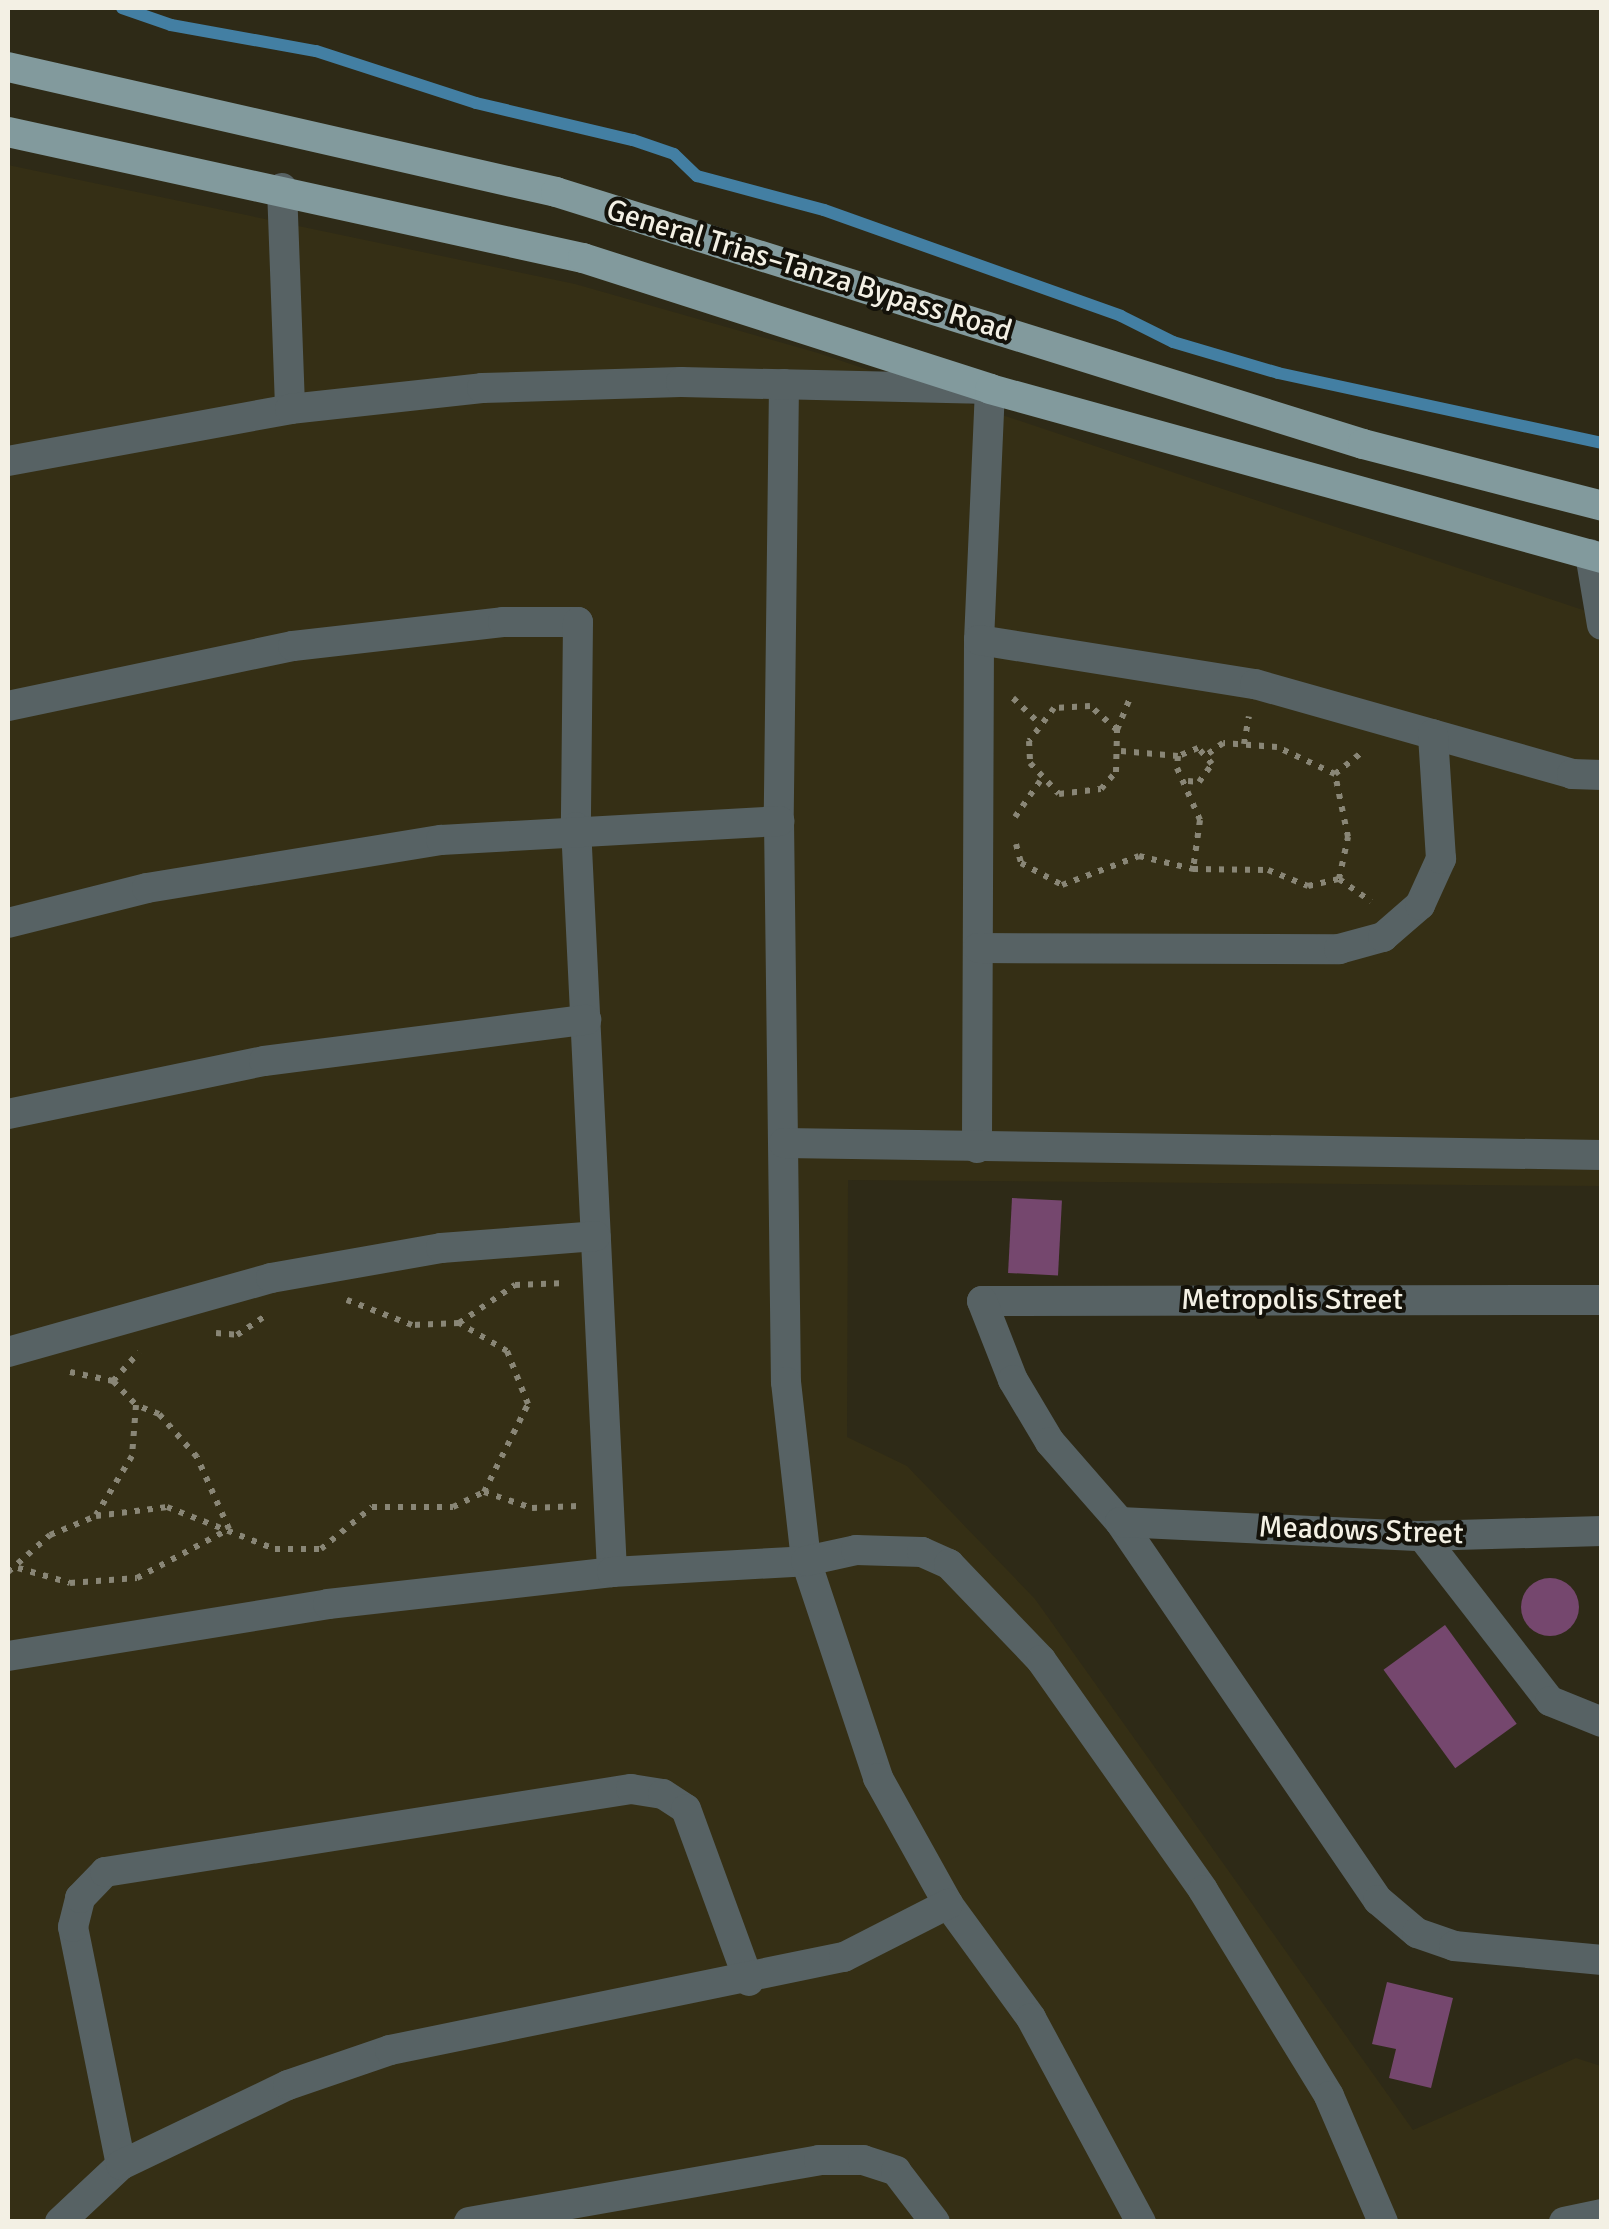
<!DOCTYPE html>
<html>
<head>
<meta charset="utf-8">
<style>
	body { margin:0 }
	#map { position:relative; width:1609px; height:2229px; overflow:hidden; background:#2e2a17; font-family:Signika,sans-serif }
	div>[style] { position:absolute }
	[style*='--x'] { left:calc(var(--x)*1px); top:calc(var(--y)*1px); width:calc(var(--w)*1px); rotate:calc(var(--a)*1deg) }
	.built>* { inset:0; background:#352f15 }
	.stream>* { height:12px; margin:-6px; padding:0 6px; transform-origin:6px; border-radius:6px; background:#437fa3 }
	.building>* { inset:0; background:#75476e; transform-origin:0 0 }
	.round { border-radius:50% }
	.path>* { height:6px; margin-top:-3px; transform-origin:0; background:repeating-linear-gradient(90deg,#898676 0 5px,transparent 0 13px) }
	.minor>* { height:30px; margin:-15px; padding:0 15px; transform-origin:15px; border-radius:15px; background:#576264 }
	.major>* { height:30px; margin:-15px; padding:0 15px; transform-origin:15px; border-radius:15px; background:#829a9d }
	span { translate:-50% -50%; white-space:nowrap; text-align:center; line-height:1.15; -webkit-text-stroke:8px #14120a; paint-order:stroke }
	.street-label { font-size:30px; color:#f3f0e4 }
	.frame { position:absolute; inset:0; border:10px solid #f3f0e4; pointer-events:none }
</style>
</head>
<body>
<div id="map">
	<div class="built">
		<i style="clip-path:polygon(8px 165px,575px 284px,818px 353px,1601px 616px,1601px 1186px,848px 1180px,847px 1437px,907px 1466px,1035px 1599px,1413px 2130px,1576px 2058px,1601px 2066px,1601px 2221px,8px 2222px)"></i>
	</div>
	<div class="stream">
		<i style="--x:122;--y:8;--w:52;--a:19.1"></i>
		<i style="--x:171;--y:25;--w:147;--a:10.2"></i>
		<i style="--x:316;--y:51;--w:168;--a:18"></i>
		<i style="--x:476;--y:103;--w:161;--a:13.3"></i>
		<i style="--x:633;--y:140;--w:43;--a:18.9"></i>
		<i style="--x:674;--y:154;--w:32;--a:44"></i>
		<i style="--x:697;--y:176;--w:131;--a:15"></i>
		<i style="--x:824;--y:210;--w:315;--a:19.6"></i>
		<i style="--x:1121;--y:316;--w:58;--a:26.6"></i>
		<i style="--x:1173;--y:342;--w:109;--a:16.4"></i>
		<i style="--x:1278;--y:373;--w:331;--a:12.2"></i>
	</div>
	<div class="building">
		<i style="left:1012px;top:1198px;width:50px;height:75px;rotate:3deg"></i>
		<i class="round" style="left:1521px;top:1578px;width:58px;height:58px"></i>
		<i style="left:1445px;top:1625px;width:122px;height:76px;rotate:54deg"></i>
		<i style="clip-path:polygon(1387px 1982px,1453px 1998px,1431px 2088px,1389px 2078px,1396px 2049px,1372px 2044px)"></i>
	</div>
	<div class="path">
		<i style="--x:1013;--y:698;--w:35;--a:44"></i>
		<i style="--x:1117;--y:730;--w:36;--a:-138"></i>
		<i style="--x:1090;--y:706;--w:36;--a:177"></i>
		<i style="--x:1054;--y:708;--w:41;--a:127.1"></i>
		<i style="--x:1029;--y:741;--w:22;--a:87"></i>
		<i style="--x:1030;--y:763;--w:42;--a:46.9"></i>
		<i style="--x:1059;--y:794;--w:42;--a:-6.8"></i>
		<i style="--x:1101;--y:789;--w:23;--a:-49"></i>
		<i style="--x:1116;--y:772;--w:42;--a:-88.6"></i>
		<i style="--x:1117;--y:730;--w:32;--a:-68"></i>
		<i style="--x:1244;--y:744;--w:28;--a:-80"></i>
		<i style="--x:1121;--y:751;--w:57;--a:5"></i>
		<i style="--x:1335;--y:774;--w:38;--a:-39"></i>
		<i style="--x:1188;--y:781;--w:11;--a:5"></i>
		<i style="--x:1199;--y:782;--w:22;--a:-54"></i>
		<i style="--x:1212;--y:764;--w:21;--a:-131"></i>
		<i style="--x:1198;--y:748;--w:22;--a:158"></i>
		<i style="--x:1178;--y:756;--w:12;--a:95"></i>
		<i style="--x:1177;--y:768;--w:57;--a:66.1"></i>
		<i style="--x:1200;--y:820;--w:49;--a:98.1"></i>
		<i style="--x:1193;--y:869;--w:75;--a:0.8"></i>
		<i style="--x:1268;--y:870;--w:43;--a:21.8"></i>
		<i style="--x:1308;--y:886;--w:32;--a:-13"></i>
		<i style="--x:1339;--y:879;--w:43;--a:-77.9"></i>
		<i style="--x:1348;--y:837;--w:64;--a:-101.7"></i>
		<i style="--x:1335;--y:774;--w:64;--a:-155"></i>
		<i style="--x:1277;--y:747;--w:54;--a:-175.8"></i>
		<i style="--x:1223;--y:743;--w:19;--a:144"></i>
		<i style="--x:1015;--y:817;--w:44;--a:-55.2"></i>
		<i style="--x:1016;--y:844;--w:20;--a:75"></i>
		<i style="--x:1021;--y:863;--w:47;--a:28.2"></i>
		<i style="--x:1062;--y:885;--w:82;--a:-20.6"></i>
		<i style="--x:1139;--y:856;--w:56;--a:13.5"></i>
		<i style="--x:1339;--y:879;--w:39;--a:35"></i>
		<i style="--x:459;--y:1323;--w:68;--a:-34.2"></i>
		<i style="--x:515;--y:1285;--w:51;--a:-2.2"></i>
		<i style="--x:216;--y:1333;--w:21;--a:5"></i>
		<i style="--x:237;--y:1335;--w:36;--a:-34"></i>
		<i style="--x:70;--y:1372;--w:44;--a:11.8"></i>
		<i style="--x:113;--y:1381;--w:33;--a:46"></i>
		<i style="--x:136;--y:1405;--w:51;--a:94.5"></i>
		<i style="--x:132;--y:1456;--w:69;--a:121.4"></i>
		<i style="--x:113;--y:1381;--w:39;--a:-48"></i>
		<i style="--x:484;--y:1492;--w:51;--a:18.4"></i>
		<i style="--x:532;--y:1508;--w:46;--a:-2.5"></i>
		<i style="--x:18;--y:1568;--w:54;--a:16.1"></i>
		<i style="--x:70;--y:1583;--w:67;--a:-4.3"></i>
		<i style="--x:137;--y:1578;--w:104;--a:-28"></i>
		<i style="--x:229;--y:1529;--w:79;--a:-114"></i>
		<i style="--x:197;--y:1457;--w:57;--a:-131.5"></i>
		<i style="--x:159;--y:1414;--w:25;--a:-159"></i>
		<i style="--x:8;--y:1572;--w:56;--a:-41.4"></i>
		<i style="--x:50;--y:1535;--w:50;--a:-22.4"></i>
		<i style="--x:96;--y:1516;--w:72;--a:-7.2"></i>
		<i style="--x:167;--y:1507;--w:116;--a:21.3"></i>
		<i style="--x:275;--y:1549;--w:46;--a:0"></i>
		<i style="--x:321;--y:1549;--w:66;--a:-39.5"></i>
		<i style="--x:372;--y:1507;--w:81;--a:0"></i>
		<i style="--x:453;--y:1507;--w:34;--a:-26"></i>
		<i style="--x:484;--y:1492;--w:98;--a:-63.4"></i>
		<i style="--x:528;--y:1404;--w:57;--a:-111.6"></i>
		<i style="--x:507;--y:1351;--w:56;--a:-149.7"></i>
		<i style="--x:459;--y:1323;--w:47;--a:177.6"></i>
		<i style="--x:412;--y:1325;--w:70;--a:-159"></i>
	</div>
	<div class="minor">
		<i style="--x:282;--y:188;--w:221;--a:87.9"></i>
		<i style="--x:784;--y:384;--w:437;--a:90.7"></i>
		<i style="--x:779;--y:821;--w:561;--a:89.29"></i>
		<i style="--x:786;--y:1382;--w:180;--a:83.6"></i>
		<i style="--x:806;--y:1561;--w:229;--a:71.6"></i>
		<i style="--x:878;--y:1778;--w:144;--a:60.9"></i>
		<i style="--x:948;--y:1904;--w:141;--a:53.9"></i>
		<i style="--x:1031;--y:2018;--w:232;--a:61.7"></i>
		<i style="--x:8;--y:461;--w:287;--a:-10.4"></i>
		<i style="--x:290;--y:409;--w:193;--a:-6.2"></i>
		<i style="--x:482;--y:388;--w:199;--a:-1.7"></i>
		<i style="--x:681;--y:382;--w:309;--a:1.3"></i>
		<i style="--x:990;--y:389;--w:251;--a:92.5"></i>
		<i style="--x:979;--y:640;--w:508;--a:90.23"></i>
		<i style="--x:1590;--y:554;--w:72;--a:80.4"></i>
		<i style="--x:979;--y:640;--w:279;--a:9.1"></i>
		<i style="--x:1255;--y:684;--w:330;--a:15.8"></i>
		<i style="--x:1572;--y:774;--w:30;--a:2"></i>
		<i style="--x:8;--y:706;--w:291;--a:-11.9"></i>
		<i style="--x:293;--y:646;--w:211;--a:-6.5"></i>
		<i style="--x:503;--y:622;--w:75;--a:0"></i>
		<i style="--x:578;--y:622;--w:205;--a:90.6"></i>
		<i style="--x:576;--y:827;--w:746;--a:87.23"></i>
		<i style="--x:8;--y:923;--w:143;--a:-14.1"></i>
		<i style="--x:147;--y:888;--w:298;--a:-9.3"></i>
		<i style="--x:441;--y:840;--w:339;--a:-3.2"></i>
		<i style="--x:978;--y:948;--w:361;--a:0.2"></i>
		<i style="--x:1339;--y:949;--w:46;--a:-15.3"></i>
		<i style="--x:1383;--y:937;--w:49;--a:-40.9"></i>
		<i style="--x:1420;--y:905;--w:51;--a:-65.5"></i>
		<i style="--x:1441;--y:859;--w:125;--a:-93.7"></i>
		<i style="--x:8;--y:1114;--w:261;--a:-11.7"></i>
		<i style="--x:264;--y:1061;--w:325;--a:-7.3"></i>
		<i style="--x:784;--y:1143;--w:818;--a:0.84"></i>
		<i style="--x:1602;--y:1300;--w:620;--a:179.91"></i>
		<i style="--x:982;--y:1301;--w:85;--a:68.6"></i>
		<i style="--x:1013;--y:1380;--w:72;--a:59.2"></i>
		<i style="--x:1050;--y:1442;--w:106;--a:48.8"></i>
		<i style="--x:1120;--y:1522;--w:458;--a:55.7"></i>
		<i style="--x:1378;--y:1900;--w:51;--a:40.2"></i>
		<i style="--x:1417;--y:1933;--w:39;--a:19"></i>
		<i style="--x:1454;--y:1946;--w:149;--a:5.4"></i>
		<i style="--x:8;--y:1352;--w:273;--a:-15.7"></i>
		<i style="--x:271;--y:1278;--w:173;--a:-10"></i>
		<i style="--x:441;--y:1248;--w:155;--a:-4.4"></i>
		<i style="--x:1120;--y:1522;--w:302;--a:2.7"></i>
		<i style="--x:1422;--y:1536;--w:180;--a:-1.6"></i>
		<i style="--x:1422;--y:1536;--w:209;--a:52.2"></i>
		<i style="--x:1550;--y:1701;--w:56;--a:22"></i>
		<i style="--x:8;--y:1656;--w:324;--a:-9.2"></i>
		<i style="--x:328;--y:1604;--w:286;--a:-6.4"></i>
		<i style="--x:612;--y:1572;--w:194;--a:-3.2"></i>
		<i style="--x:806;--y:1561;--w:51;--a:-12.4"></i>
		<i style="--x:856;--y:1550;--w:66;--a:1.7"></i>
		<i style="--x:922;--y:1552;--w:30;--a:24"></i>
		<i style="--x:949;--y:1564;--w:133;--a:46.2"></i>
		<i style="--x:1041;--y:1660;--w:281;--a:54.8"></i>
		<i style="--x:1203;--y:1890;--w:241;--a:58.5"></i>
		<i style="--x:1329;--y:2096;--w:137;--a:66.8"></i>
		<i style="--x:121;--y:2165;--w:243;--a:-101.4"></i>
		<i style="--x:73;--y:1927;--w:30;--a:-76"></i>
		<i style="--x:80;--y:1898;--w:36;--a:-46"></i>
		<i style="--x:105;--y:1872;--w:533;--a:-8.97"></i>
		<i style="--x:631;--y:1789;--w:32;--a:9"></i>
		<i style="--x:663;--y:1794;--w:27;--a:33"></i>
		<i style="--x:686;--y:1809;--w:183;--a:69.9"></i>
		<i style="--x:60;--y:2222;--w:83;--a:-43.1"></i>
		<i style="--x:121;--y:2165;--w:185;--a:-25.6"></i>
		<i style="--x:288;--y:2085;--w:108;--a:-18.9"></i>
		<i style="--x:390;--y:2050;--w:463;--a:-11.6"></i>
		<i style="--x:844;--y:1957;--w:117;--a:-27"></i>
		<i style="--x:469;--y:2222;--w:355;--a:-10"></i>
		<i style="--x:819;--y:2160;--w:44;--a:0"></i>
		<i style="--x:863;--y:2160;--w:35;--a:18"></i>
		<i style="--x:896;--y:2171;--w:64;--a:52.6"></i>
		<i style="--x:1564;--y:2222;--w:39;--a:-12"></i>
	</div>
	<div class="major">
		<i style="--x:8;--y:67;--w:562;--a:12.85"></i>
		<i style="--x:556;--y:192;--w:845;--a:17.34"></i>
		<i style="--x:1363;--y:444;--w:247;--a:14.5"></i>
		<i style="--x:8;--y:132;--w:589;--a:12.36"></i>
		<i style="--x:583;--y:258;--w:428;--a:17.8"></i>
		<i style="--x:990;--y:389;--w:635;--a:15.44"></i>
	</div>
	<div class="street-label">
		<span style="left:809px;top:271px;rotate:17deg">General Trias–Tanza Bypass Road</span>
		<span style="left:1292px;top:1300px">Metropolis Street</span>
		<span style="left:1361px;top:1531px;rotate:2deg">Meadows Street</span>
	</div>
	<div class="frame"></div>
</div>
</body>
</html>
